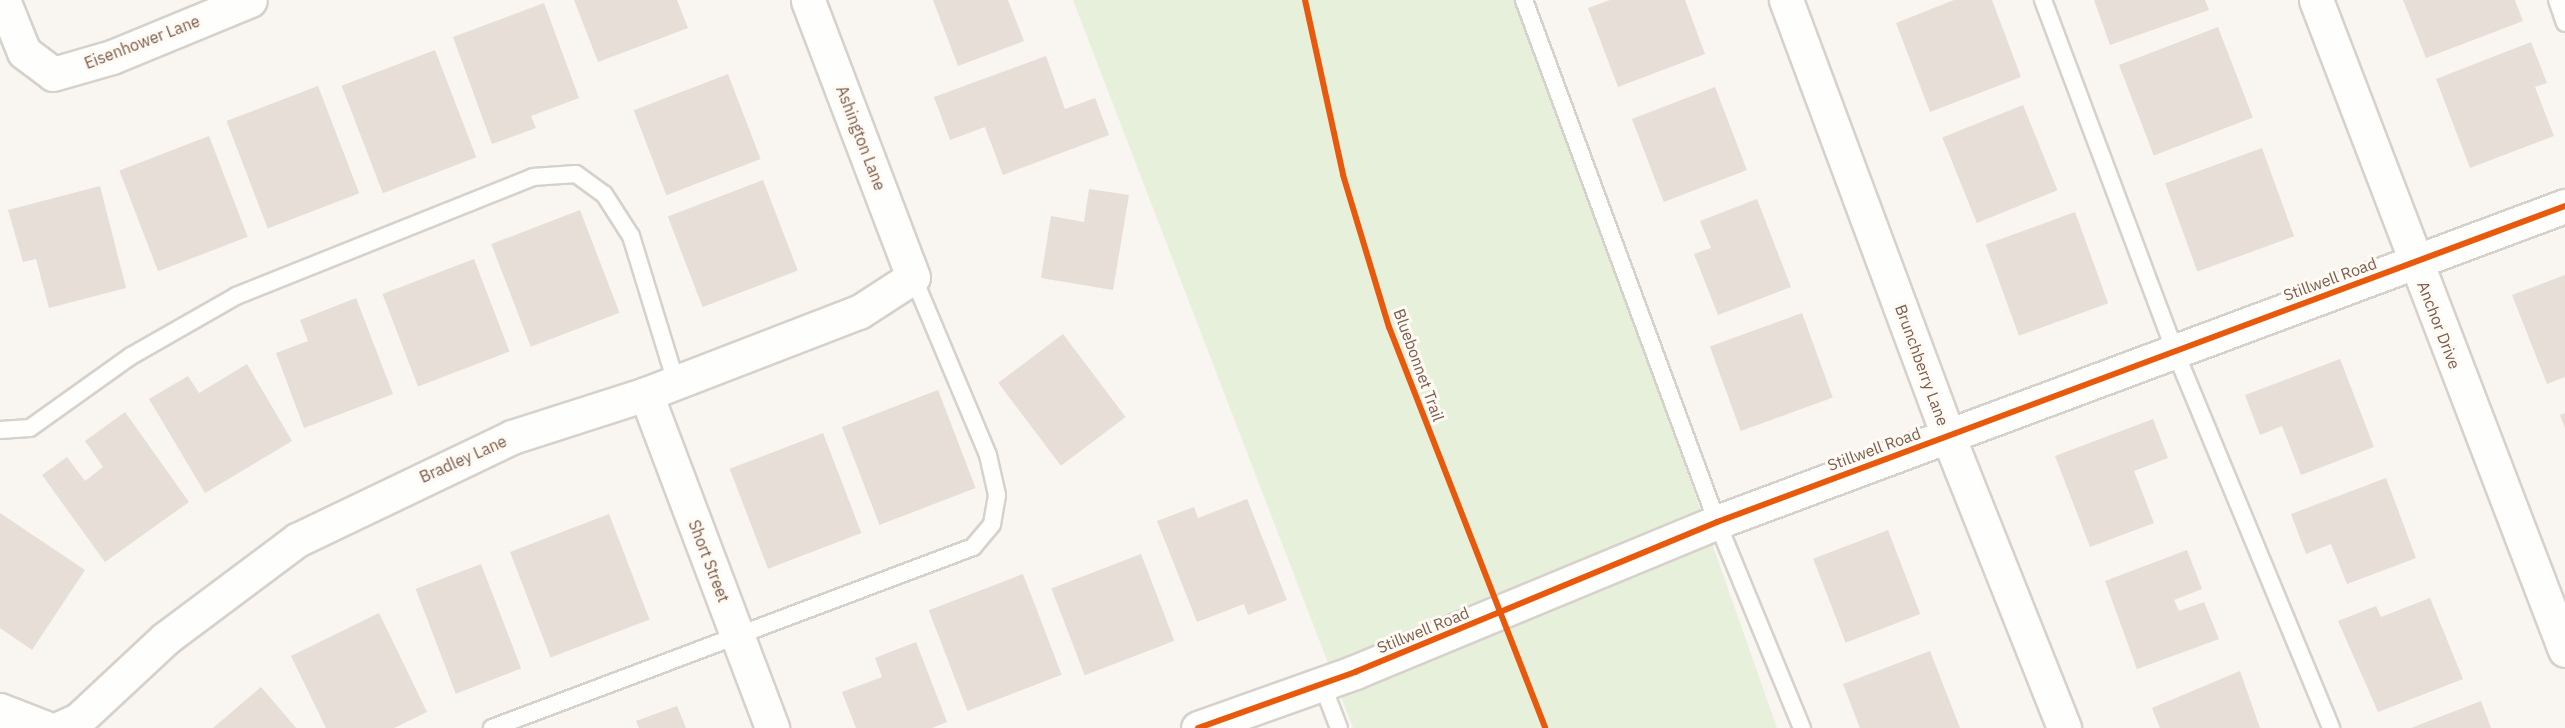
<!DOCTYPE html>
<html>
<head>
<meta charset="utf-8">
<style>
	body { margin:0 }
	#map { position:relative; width:2565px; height:728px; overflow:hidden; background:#f9f5f0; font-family:"IBM Plex Sans",sans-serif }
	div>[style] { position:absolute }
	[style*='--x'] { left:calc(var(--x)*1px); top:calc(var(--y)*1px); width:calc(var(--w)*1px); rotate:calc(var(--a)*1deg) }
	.green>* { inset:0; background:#e7f0db }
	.building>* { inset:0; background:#e6ded7; transform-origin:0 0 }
	.roads { filter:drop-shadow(2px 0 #d7d1cb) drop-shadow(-2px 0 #d7d1cb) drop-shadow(0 2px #d7d1cb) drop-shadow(0 -2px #d7d1cb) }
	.lane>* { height:16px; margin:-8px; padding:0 8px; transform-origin:8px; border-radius:8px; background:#fefefd }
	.street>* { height:33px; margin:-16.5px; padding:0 16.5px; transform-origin:16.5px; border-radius:16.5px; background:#fefefd }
	.cycleway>* { height:6px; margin:-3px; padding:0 3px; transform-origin:3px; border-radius:3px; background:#e8590c }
	span { translate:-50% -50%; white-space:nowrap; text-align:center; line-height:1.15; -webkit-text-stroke:6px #fffaf3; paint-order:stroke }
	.street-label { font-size:16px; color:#7a5c4d }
</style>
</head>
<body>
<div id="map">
	<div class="green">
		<i style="clip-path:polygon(1073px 0,1521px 0,1777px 728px,1353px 728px)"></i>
	</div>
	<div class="building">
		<i style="clip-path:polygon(574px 0,677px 0,688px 28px,598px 62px)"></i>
		<i style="clip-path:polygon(933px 0,1008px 0,1024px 41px,958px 66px)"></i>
		<i style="clip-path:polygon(1610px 0,1685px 0,1705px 54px,1618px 87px,1588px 8px)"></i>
		<i style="clip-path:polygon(1954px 0,1992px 0,2021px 77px,1930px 112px,1896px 23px)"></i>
		<i style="clip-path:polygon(2094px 0,2205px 0,2209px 10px,2110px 45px)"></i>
		<i style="clip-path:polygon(2403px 0,2515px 0,2523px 21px,2426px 58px)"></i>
		<i style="clip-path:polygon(544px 3px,579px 98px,531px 116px,536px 128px,492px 144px,453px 37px)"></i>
		<i style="left:2218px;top:27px;width:97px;height:106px;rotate:69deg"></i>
		<i style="clip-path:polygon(2531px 42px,2547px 83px,2535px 87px,2554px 136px,2470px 168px,2436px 79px)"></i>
		<i style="left:435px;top:50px;width:115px;height:100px;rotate:69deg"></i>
		<i style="clip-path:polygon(1046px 56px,1065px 109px,1095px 98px,1109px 135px,1003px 175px,985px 127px,950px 140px,934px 97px)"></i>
		<i style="left:728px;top:74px;width:91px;height:101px;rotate:69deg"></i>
		<i style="left:318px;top:86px;width:115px;height:98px;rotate:69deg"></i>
		<i style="left:1715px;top:87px;width:89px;height:89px;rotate:69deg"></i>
		<i style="left:2023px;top:105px;width:92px;height:87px;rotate:68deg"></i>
		<i style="left:209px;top:136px;width:108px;height:96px;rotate:69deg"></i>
		<i style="left:2262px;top:148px;width:94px;height:103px;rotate:70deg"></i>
		<i style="left:763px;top:180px;width:97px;height:102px;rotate:69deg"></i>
		<i style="clip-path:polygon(100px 186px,126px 288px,49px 308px,36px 259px,23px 262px,8px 210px)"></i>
		<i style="clip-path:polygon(1089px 189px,1129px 195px,1113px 290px,1041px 278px,1051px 216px,1084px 222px)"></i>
		<i style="clip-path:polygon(1757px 199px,1791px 287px,1718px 315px,1694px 254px,1711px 248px,1700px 221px)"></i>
		<i style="left:580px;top:210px;width:110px;height:95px;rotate:69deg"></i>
		<i style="left:2075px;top:212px;width:97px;height:95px;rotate:70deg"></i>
		<i style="left:474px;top:259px;width:99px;height:98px;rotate:69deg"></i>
		<i style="clip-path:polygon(2565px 275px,2565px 377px,2547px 384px,2512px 295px)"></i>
		<i style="clip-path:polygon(356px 298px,393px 394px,304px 428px,276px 353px,308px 341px,300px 320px)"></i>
		<i style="left:1802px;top:313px;width:90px;height:98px;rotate:70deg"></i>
		<i style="left:1063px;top:334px;width:104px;height:81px;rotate:53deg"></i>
		<i style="clip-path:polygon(2340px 359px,2374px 447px,2301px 475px,2282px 426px,2260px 435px,2245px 395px)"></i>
		<i style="clip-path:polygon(247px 364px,292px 441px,205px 493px,149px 399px,188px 376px,199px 393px)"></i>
		<i style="left:938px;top:390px;width:105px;height:103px;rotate:69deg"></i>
		<i style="clip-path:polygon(125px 412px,189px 502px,105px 562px,42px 475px,67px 457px,85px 481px,103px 467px,85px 441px)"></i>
		<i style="clip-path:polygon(2565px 413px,2565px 428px,2560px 415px)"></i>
		<i style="clip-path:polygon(2153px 419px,2168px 458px,2134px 471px,2154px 523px,2090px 547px,2055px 456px)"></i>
		<i style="left:823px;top:433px;width:107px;height:100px;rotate:69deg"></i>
		<i style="clip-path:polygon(2386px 478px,2416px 558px,2347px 584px,2331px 544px,2306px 554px,2291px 514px)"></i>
		<i style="clip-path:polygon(1247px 499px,1287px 600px,1248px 615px,1244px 604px,1197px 622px,1157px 521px,1194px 507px,1198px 518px)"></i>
		<i style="clip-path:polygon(0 513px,85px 570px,32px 650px,0 628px)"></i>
		<i style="left:609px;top:514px;width:113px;height:106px;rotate:69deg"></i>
		<i style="left:1888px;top:530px;width:90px;height:80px;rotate:69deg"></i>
		<i style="clip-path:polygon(2187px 550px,2202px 589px,2174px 600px,2179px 611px,2204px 602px,2219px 639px,2137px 669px,2105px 581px)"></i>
		<i style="left:1141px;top:554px;width:93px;height:96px;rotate:69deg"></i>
		<i style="left:481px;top:564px;width:112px;height:70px;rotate:69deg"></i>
		<i style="left:1023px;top:574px;width:108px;height:101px;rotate:69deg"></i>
		<i style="clip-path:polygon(2430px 598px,2463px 679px,2378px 712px,2338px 621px,2376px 606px,2381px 617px)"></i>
		<i style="clip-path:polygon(379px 613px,427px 712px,394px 728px,326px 728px,291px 656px)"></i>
		<i style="clip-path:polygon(916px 642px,947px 722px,932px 728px,856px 728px,842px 692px,882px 677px,875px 658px)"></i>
		<i style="clip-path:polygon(1930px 651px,1960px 728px,1860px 728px,1843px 684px)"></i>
		<i style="clip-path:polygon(2240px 671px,2260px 728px,2160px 728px,2152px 708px)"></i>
		<i style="clip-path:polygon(261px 687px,296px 728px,213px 728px)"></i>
		<i style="clip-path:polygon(2481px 701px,2491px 728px,2411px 728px)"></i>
		<i style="clip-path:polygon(677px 706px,686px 728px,639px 728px,636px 721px)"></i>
	</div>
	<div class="roads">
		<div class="lane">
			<i style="--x:1524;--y:0;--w:557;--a:69.71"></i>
			<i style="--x:1717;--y:522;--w:223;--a:67.6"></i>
			<i style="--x:2043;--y:0;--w:375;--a:69.4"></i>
			<i style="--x:2175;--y:351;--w:408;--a:67.5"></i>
			<i style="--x:2557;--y:0;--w:24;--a:71"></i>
			<i style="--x:0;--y:430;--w:30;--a:-4"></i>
			<i style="--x:30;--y:428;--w:124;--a:-35.5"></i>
			<i style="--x:131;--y:356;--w:121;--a:-29.7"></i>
			<i style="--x:236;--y:296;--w:320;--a:-21.8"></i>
			<i style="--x:533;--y:177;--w:43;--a:-4"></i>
			<i style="--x:576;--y:174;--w:34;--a:36"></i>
			<i style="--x:604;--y:194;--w:50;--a:57.3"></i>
			<i style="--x:631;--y:236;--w:153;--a:72.9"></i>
			<i style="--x:1322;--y:684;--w:47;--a:68.9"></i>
			<i style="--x:492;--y:728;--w:514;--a:-20.62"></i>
			<i style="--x:973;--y:547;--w:30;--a:-50"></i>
			<i style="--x:992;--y:524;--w:29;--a:-80"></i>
			<i style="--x:997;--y:495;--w:41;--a:-102.7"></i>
			<i style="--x:988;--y:455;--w:193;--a:-112.8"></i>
		</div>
		<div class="street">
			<i style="--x:3;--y:0;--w:56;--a:68"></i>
			<i style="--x:24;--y:52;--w:36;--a:37"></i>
			<i style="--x:53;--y:74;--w:61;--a:-16.1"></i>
			<i style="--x:112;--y:57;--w:149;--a:-22.4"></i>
			<i style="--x:1786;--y:0;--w:465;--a:69.6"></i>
			<i style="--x:1948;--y:436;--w:314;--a:68.3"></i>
			<i style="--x:2316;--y:0;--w:696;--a:69.04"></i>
			<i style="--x:646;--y:394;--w:357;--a:69.3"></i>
			<i style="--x:0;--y:710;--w:49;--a:21.4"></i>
			<i style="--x:60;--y:728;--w:20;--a:-24"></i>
			<i style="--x:78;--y:720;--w:120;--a:-43"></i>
			<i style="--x:166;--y:638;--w:164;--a:-36.8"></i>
			<i style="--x:297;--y:540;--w:238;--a:-25.6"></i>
			<i style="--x:512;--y:437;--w:141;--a:-17.8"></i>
			<i style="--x:646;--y:394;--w:228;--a:-21.1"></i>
			<i style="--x:859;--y:312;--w:64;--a:-32.9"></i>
			<i style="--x:913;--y:277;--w:296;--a:-110.8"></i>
			<i style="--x:1198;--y:728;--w:167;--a:-19.6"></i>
			<i style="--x:1355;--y:672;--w:392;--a:-22.5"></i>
			<i style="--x:1717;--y:522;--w:905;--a:-20.44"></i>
		</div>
	</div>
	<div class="cycleway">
		<i style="--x:1305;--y:0;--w:179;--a:77.7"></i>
		<i style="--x:1343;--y:175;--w:159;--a:73.2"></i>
		<i style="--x:1389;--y:327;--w:430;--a:68.7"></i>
		<i style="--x:1198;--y:728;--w:167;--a:-19.6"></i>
		<i style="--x:1355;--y:672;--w:392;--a:-22.5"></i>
		<i style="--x:1717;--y:522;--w:905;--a:-20.44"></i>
	</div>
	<div class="street-label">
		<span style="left:142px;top:42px;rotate:-21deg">Eisenhower Lane</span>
		<span style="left:861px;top:138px;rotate:69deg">Ashington Lane</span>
		<span style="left:2330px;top:279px;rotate:-20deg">Stillwell Road</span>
		<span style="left:2439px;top:325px;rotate:69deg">Anchor Drive</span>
		<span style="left:1419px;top:365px;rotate:70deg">Bluebonnet Trail</span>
		<span style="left:1922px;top:365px;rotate:70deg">Brunchberry Lane</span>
		<span style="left:1874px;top:449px;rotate:-20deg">Stillwell Road</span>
		<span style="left:463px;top:459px;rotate:-24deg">Bradley Lane</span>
		<span style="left:709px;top:561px;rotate:69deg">Short Street</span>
		<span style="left:1423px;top:630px;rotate:-22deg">Stillwell Road</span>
	</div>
</div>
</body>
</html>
